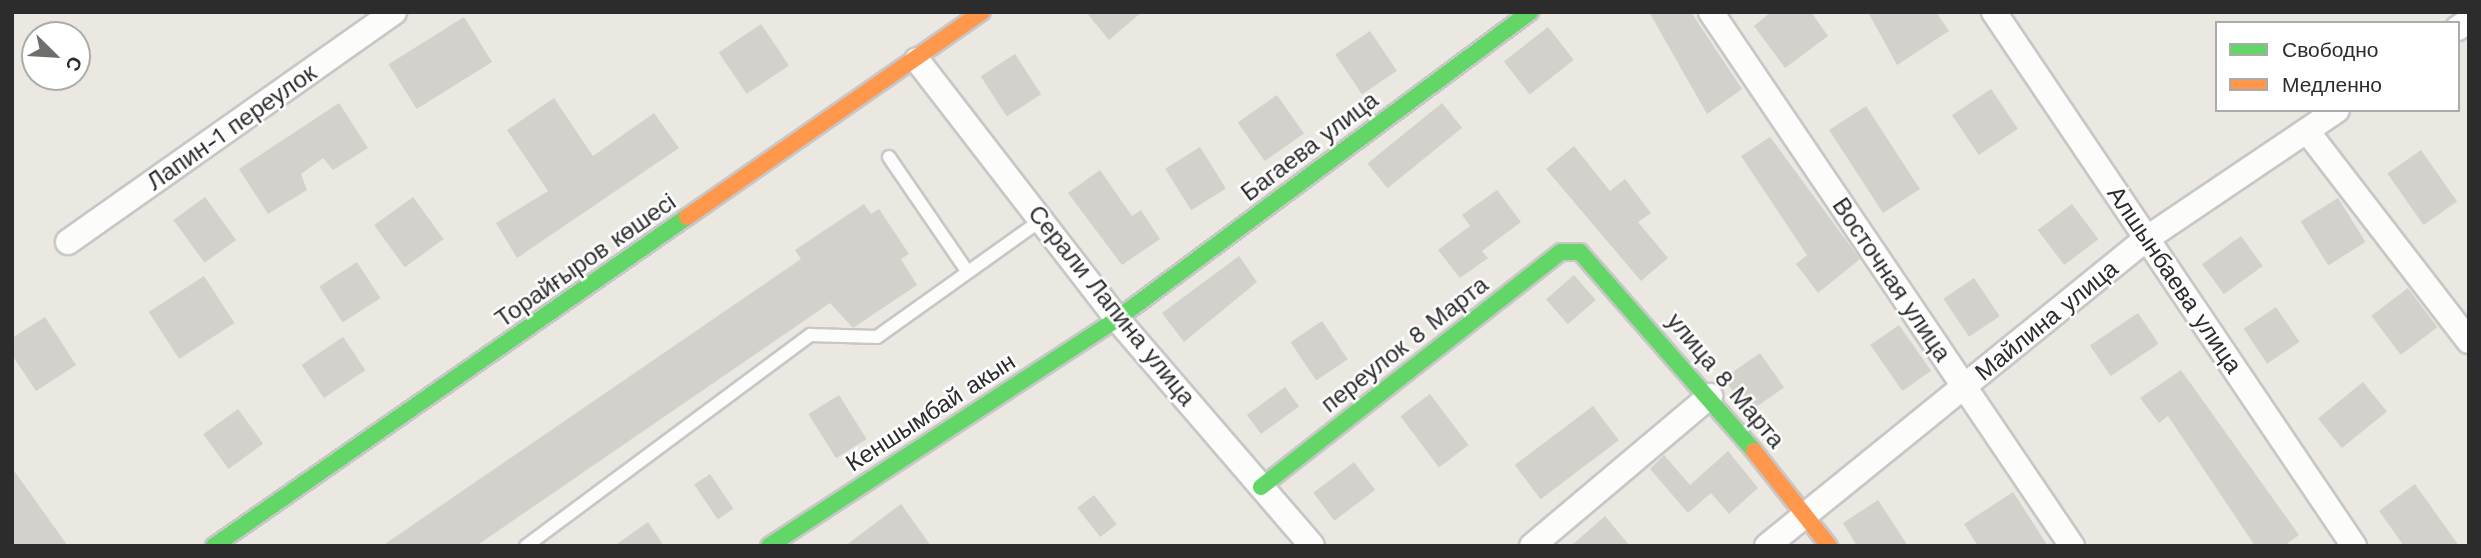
<!DOCTYPE html>
<html>
<head>
<meta charset="utf-8">
<style>
	body { margin:0 }
	#map { position:relative; width:2481px; height:558px; overflow:hidden; background:#ebe8e1; font-family:"Work Sans",sans-serif }
	div>[style] { position:absolute }
	[style*='--x'] { left:calc(var(--x)*1px); top:calc(var(--y)*1px); width:calc(var(--w)*1px); rotate:calc(var(--a)*1deg) }
	.building>* { inset:0; background:#d3d1cc; transform-origin:0 0 }
	.roads { filter:drop-shadow(2px 0 #c8c7c7) drop-shadow(-2px 0 #c8c7c7) drop-shadow(0 2px #c8c7c7) drop-shadow(0 -2px #c8c7c7) }
	.lane>* { height:12px; margin:-6px; padding:0 6px; transform-origin:6px; border-radius:6px; background:#fcfcfa }
	.street>* { height:24px; margin:-12px; padding:0 12px; transform-origin:12px; border-radius:12px; background:#fcfcfa }
	.fast>* { height:16px; margin:-8px; padding:0 8px; transform-origin:8px; border-radius:8px; background:#63d668 }
	.slow>* { height:16px; margin:-8px; padding:0 8px; transform-origin:8px; border-radius:8px; background:#ff974d }
	span { translate:-50% -50%; white-space:nowrap; text-align:center; line-height:1.15; -webkit-text-stroke:5px #fff; paint-order:stroke }
	.street-label { font-size:24px; color:#2c2c2c }
	.frame { position:absolute; inset:0; border:14px solid #2c2c2c; pointer-events:none }
	.legend { position:absolute; left:2215px; top:21px; width:245px; height:91px; box-sizing:border-box; background:#fff; border:2px solid #ababab; margin:0; padding:9px 12px; list-style:none; font-size:21px; color:#2c2c2c }
	.legend li { display:flex; align-items:center; gap:14px; height:35px }
	.legend b { width:35px; border:2px solid #ababab }
	.north { position:absolute; left:21px; top:21px; width:70px; height:70px; box-sizing:border-box; background:#fff; border:2px solid #ababab; border-radius:50%; rotate:114deg; font-size:19px; font-weight:700; line-height:28px; text-align:center; color:#2c2c2c }
	.north::after { content:''; display:block; margin:auto; width:24px; height:32px; background:#6f6e6b; clip-path:polygon(50% 0,100% 100%,50% 72%,0 100%) }
</style>
</head>
<body>
<div id="map">
	<div class="building">
		<i style="clip-path:polygon(1086px 12px,1142px 12px,1109px 40px)"></i>
		<i style="clip-path:polygon(1649px 12px,1691px 12px,1742px 89px,1707px 114px)"></i>
		<i style="clip-path:polygon(1771px 12px,1811px 12px,1828px 36px,1785px 68px,1754px 26px)"></i>
		<i style="clip-path:polygon(1868px 12px,1936px 12px,1949px 31px,1897px 65px)"></i>
		<i style="left:464px;top:17px;width:53px;height:89px;rotate:58deg"></i>
		<i style="left:761px;top:24px;width:50px;height:51px;rotate:56deg"></i>
		<i style="left:1548px;top:27px;width:42px;height:56px;rotate:52deg"></i>
		<i style="left:1370px;top:31px;width:48px;height:42px;rotate:56deg"></i>
		<i style="left:1015px;top:54px;width:48px;height:41px;rotate:57deg"></i>
		<i style="left:1991px;top:89px;width:48px;height:47px;rotate:56deg"></i>
		<i style="left:1277px;top:95px;width:47px;height:48px;rotate:55deg"></i>
		<i style="clip-path:polygon(554px 98px,593px 156px,654px 113px,679px 148px,517px 258px,496px 223px,548px 191px,507px 130px)"></i>
		<i style="clip-path:polygon(339px 103px,368px 148px,333px 170px,323px 158px,301px 174px,307px 190px,268px 214px,239px 169px)"></i>
		<i style="left:1442px;top:103px;width:32px;height:96px;rotate:51deg"></i>
		<i style="left:1866px;top:106px;width:99px;height:44px;rotate:57deg"></i>
		<i style="clip-path:polygon(1770px 137px,1860px 259px,1818px 293px,1796px 264px,1807px 255px,1741px 156px)"></i>
		<i style="clip-path:polygon(1574px 146px,1610px 191px,1625px 179px,1651px 213px,1638px 222px,1668px 258px,1641px 281px,1546px 169px)"></i>
		<i style="left:1200px;top:147px;width:49px;height:41px;rotate:58deg"></i>
		<i style="left:2421px;top:150px;width:63px;height:41px;rotate:55deg"></i>
		<i style="clip-path:polygon(1100px 170px,1132px 216px,1141px 210px,1160px 239px,1122px 265px,1068px 193px)"></i>
		<i style="clip-path:polygon(1497px 190px,1521px 222px,1482px 251px,1488px 258px,1460px 278px,1438px 250px,1470px 226px,1462px 215px)"></i>
		<i style="left:205px;top:197px;width:53px;height:39px;rotate:54deg"></i>
		<i style="left:413px;top:197px;width:52px;height:48px;rotate:54deg"></i>
		<i style="left:2338px;top:198px;width:52px;height:44px;rotate:58deg"></i>
		<i style="clip-path:polygon(864px 204px,871px 214px,879px 209px,909px 254px,901px 259px,917px 285px,853px 328px,830px 303px,476px 546px,382px 546px,801px 259px,795px 250px)"></i>
		<i style="left:2072px;top:204px;width:44px;height:43px;rotate:53deg"></i>
		<i style="left:2241px;top:236px;width:37px;height:48px;rotate:54deg"></i>
		<i style="clip-path:polygon(1239px 256px,1257px 282px,1184px 342px,1162px 313px)"></i>
		<i style="left:357px;top:262px;width:43px;height:45px;rotate:57deg"></i>
		<i style="left:1574px;top:275px;width:33px;height:37px;rotate:49deg"></i>
		<i style="left:204px;top:276px;width:56px;height:66px;rotate:57deg"></i>
		<i style="left:1974px;top:278px;width:46px;height:37px;rotate:56deg"></i>
		<i style="left:2408px;top:288px;width:49px;height:46px;rotate:53deg"></i>
		<i style="left:2276px;top:307px;width:42px;height:39px;rotate:56deg"></i>
		<i style="left:2138px;top:313px;width:37px;height:58px;rotate:56deg"></i>
		<i style="clip-path:polygon(45px 317px,76px 365px,36px 391px,12px 355px,12px 338px)"></i>
		<i style="left:1322px;top:321px;width:46px;height:38px;rotate:56deg"></i>
		<i style="left:1899px;top:325px;width:56px;height:35px;rotate:55deg"></i>
		<i style="left:343px;top:337px;width:40px;height:50px;rotate:56deg"></i>
		<i style="left:1760px;top:353px;width:42px;height:44px;rotate:55deg"></i>
		<i style="clip-path:polygon(2181px 370px,2299px 535px,2284px 546px,2255px 546px,2168px 416px,2159px 423px,2140px 398px)"></i>
		<i style="left:2363px;top:382px;width:38px;height:58px;rotate:51deg"></i>
		<i style="left:1285px;top:387px;width:24px;height:47px;rotate:54deg"></i>
		<i style="left:1430px;top:394px;width:64px;height:37px;rotate:53deg"></i>
		<i style="left:839px;top:395px;width:52px;height:36px;rotate:58deg"></i>
		<i style="left:1593px;top:406px;width:43px;height:98px;rotate:53deg"></i>
		<i style="left:238px;top:409px;width:43px;height:43px;rotate:54deg"></i>
		<i style="clip-path:polygon(1728px 451px,1758px 488px,1729px 514px,1711px 493px,1688px 513px,1650px 469px,1664px 455px,1690px 485px)"></i>
		<i style="left:1354px;top:462px;width:35px;height:51px;rotate:53deg"></i>
		<i style="clip-path:polygon(12px 468px,68px 546px,12px 546px)"></i>
		<i style="left:710px;top:474px;width:42px;height:19px;rotate:56deg"></i>
		<i style="clip-path:polygon(2415px 484px,2459px 546px,2404px 546px,2379px 511px)"></i>
		<i style="clip-path:polygon(2013px 492px,2048px 546px,1978px 546px,1964px 524px)"></i>
		<i style="left:1094px;top:495px;width:37px;height:21px;rotate:52deg"></i>
		<i style="clip-path:polygon(1878px 500px,1908px 546px,1857px 546px,1843px 523px)"></i>
		<i style="clip-path:polygon(901px 504px,931px 546px,845px 546px)"></i>
		<i style="clip-path:polygon(1605px 516px,1630px 546px,1571px 546px)"></i>
		<i style="clip-path:polygon(648px 522px,664px 546px,614px 546px)"></i>
	</div>
	<div class="roads">
		<div class="lane">
			<i style="--x:889;--y:157;--w:138;--a:55.6"></i>
			<i style="--x:526;--y:546;--w:354;--a:-36.6"></i>
			<i style="--x:810;--y:335;--w:67;--a:1.7"></i>
			<i style="--x:877;--y:337;--w:201;--a:-35.5"></i>
		</div>
		<div class="street">
			<i style="--x:1711;--y:12;--w:645;--a:55.94"></i>
			<i style="--x:1994;--y:12;--w:644;--a:56.01"></i>
			<i style="--x:2458;--y:28;--w:13;--a:-32"></i>
			<i style="--x:917;--y:60;--w:327;--a:52.3"></i>
			<i style="--x:1117;--y:319;--w:299;--a:49.3"></i>
			<i style="--x:2307;--y:131;--w:265;--a:52.4"></i>
			<i style="--x:68;--y:242;--w:399;--a:-35.2"></i>
			<i style="--x:1532;--y:546;--w:233;--a:-40.1"></i>
			<i style="--x:1767;--y:546;--w:488;--a:-39"></i>
			<i style="--x:2146;--y:239;--w:230;--a:-34"></i>
		</div>
		<div class="fast">
			<i style="--x:1261;--y:487;--w:381;--a:-38.1"></i>
			<i style="--x:1561;--y:252;--w:19;--a:0"></i>
			<i style="--x:1580;--y:252;--w:264;--a:48.8"></i>
			<i style="--x:214;--y:546;--w:576;--a:-34.82"></i>
			<i style="--x:769;--y:546;--w:415;--a:-33.1"></i>
			<i style="--x:1117;--y:319;--w:515;--a:-36.62"></i>
		</div>
		<div class="slow">
			<i style="--x:687;--y:217;--w:359;--a:-34.8"></i>
			<i style="--x:1754;--y:451;--w:121;--a:51.7"></i>
		</div>
	</div>
	<div class="street-label">
		<span style="left:232px;top:128px;rotate:-35deg">Лапин-1 переулок</span>
		<span style="left:1310px;top:147px;rotate:-37deg">Багаева улица</span>
		<span style="left:586px;top:261px;rotate:-35deg">Торайғыров көшесі</span>
		<span style="left:1891px;top:280px;rotate:56deg">Восточная улица</span>
		<span style="left:2174px;top:280px;rotate:56deg">Алшынбаева улица</span>
		<span style="left:1111px;top:306px;rotate:51deg">Серали Лапина улица</span>
		<span style="left:2047px;top:321px;rotate:-39deg">Майлина улица</span>
		<span style="left:1405px;top:345px;rotate:-38deg">переулок 8 Марта</span>
		<span style="left:1725px;top:381px;rotate:50deg">улица 8 Марта</span>
		<span style="left:931px;top:413px;rotate:-33deg">Кеншымбай акын</span>
	</div>
	<div class="frame"></div>
	<ul class="legend">
	<li><b style="height:9px;background:#63d668"></b>Свободно</li>
	<li><b style="height:9px;background:#ff974d"></b>Медленно</li>
	</ul>
	<div class="north">С</div>
</div>
</body>
</html>
